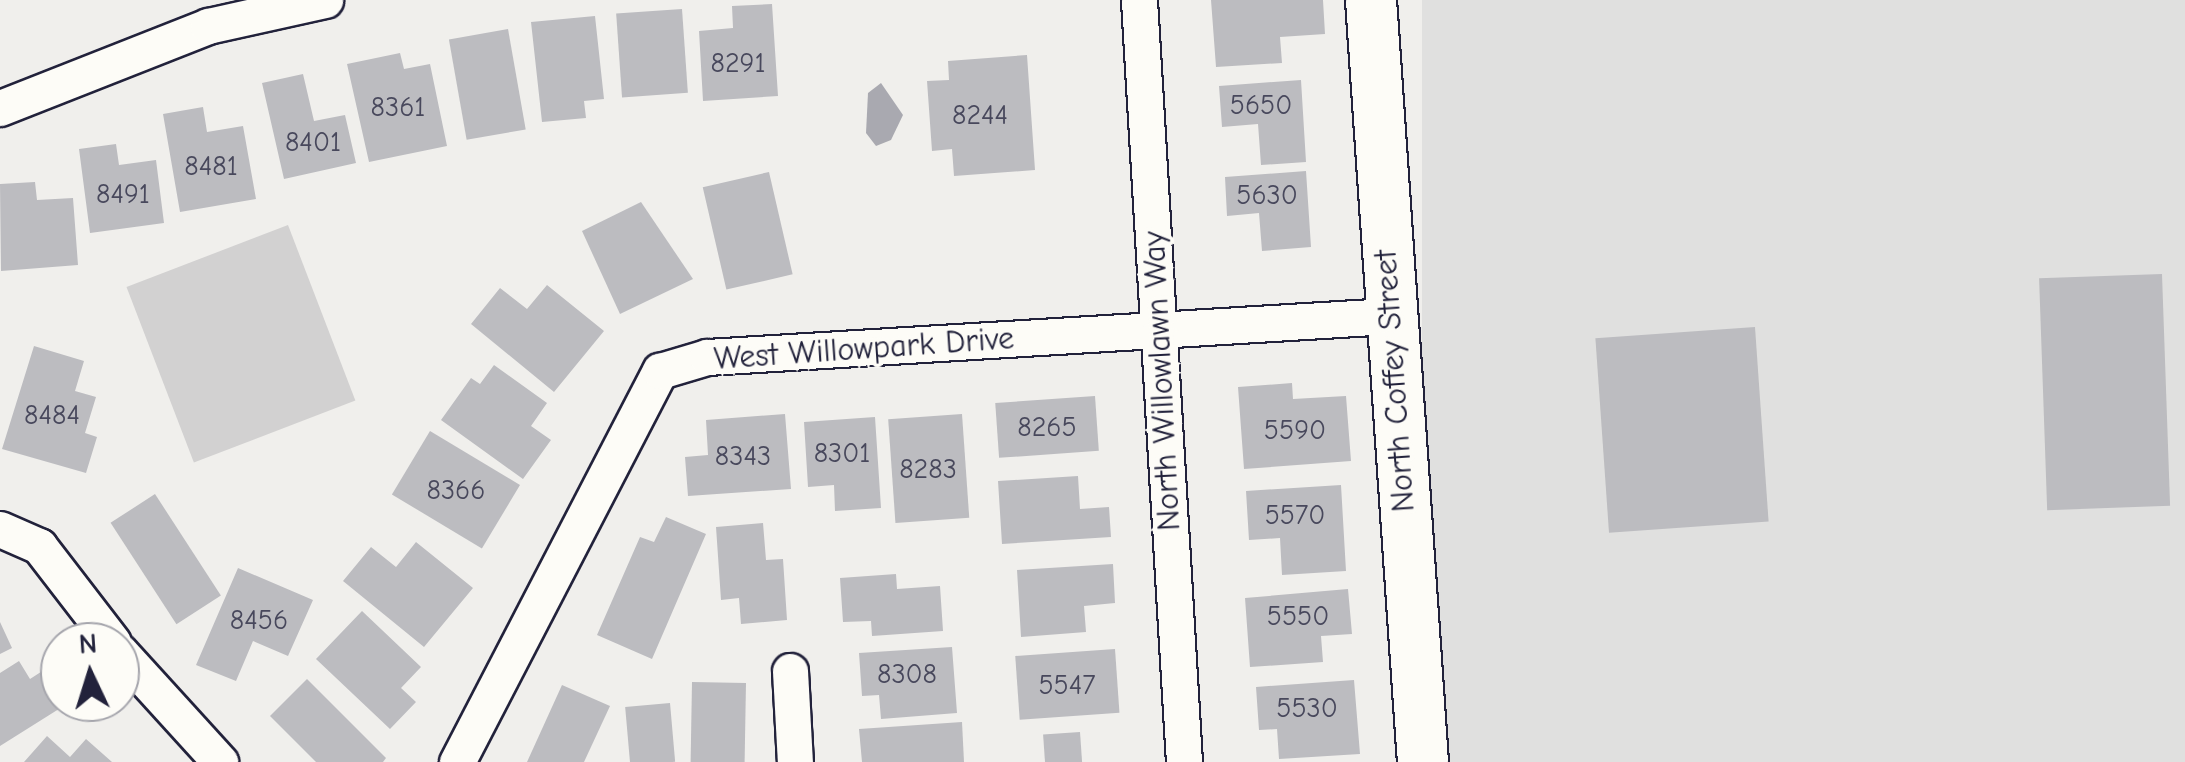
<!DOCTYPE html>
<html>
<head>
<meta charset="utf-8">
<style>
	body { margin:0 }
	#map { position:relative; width:2185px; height:762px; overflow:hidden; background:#f0efec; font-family:"Comic Neue",sans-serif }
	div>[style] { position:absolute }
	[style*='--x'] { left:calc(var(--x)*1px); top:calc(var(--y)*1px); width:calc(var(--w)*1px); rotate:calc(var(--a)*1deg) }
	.built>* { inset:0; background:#e0e0df; transform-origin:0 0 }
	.green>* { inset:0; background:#d2d1d1; transform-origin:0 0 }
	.water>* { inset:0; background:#a9a9b0 }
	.building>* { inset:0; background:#bcbcc0; transform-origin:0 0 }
	.roads { filter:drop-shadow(2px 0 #22223b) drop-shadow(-2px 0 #22223b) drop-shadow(0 2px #22223b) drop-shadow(0 -2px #22223b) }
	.street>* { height:35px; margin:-17.5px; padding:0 17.5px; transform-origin:17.5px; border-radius:17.5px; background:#fdfcf7 }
	.secondary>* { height:50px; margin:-25px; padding:0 25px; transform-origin:25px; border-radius:25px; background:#fdfcf7 }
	span { translate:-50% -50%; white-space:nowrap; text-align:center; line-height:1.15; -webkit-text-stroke:8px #fdfcf7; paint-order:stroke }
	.number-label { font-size:28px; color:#48485c }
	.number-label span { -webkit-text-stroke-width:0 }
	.street-label { font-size:32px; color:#22223b }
	.north { position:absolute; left:40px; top:622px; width:100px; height:100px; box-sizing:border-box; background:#fdfcf7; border:2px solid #a5a5ac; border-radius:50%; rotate:356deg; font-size:28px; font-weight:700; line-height:40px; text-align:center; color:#22223b }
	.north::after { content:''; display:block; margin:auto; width:35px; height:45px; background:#22223b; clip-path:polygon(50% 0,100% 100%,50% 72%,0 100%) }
</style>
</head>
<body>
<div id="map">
	<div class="built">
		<i style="left:1422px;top:0;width:763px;height:764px"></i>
	</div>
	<div class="green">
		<i style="left:288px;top:225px;width:188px;height:173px;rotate:69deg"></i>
	</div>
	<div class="water">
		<i style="clip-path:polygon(881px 83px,903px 115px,891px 140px,876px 146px,866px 133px,868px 93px)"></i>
	</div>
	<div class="building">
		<i style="clip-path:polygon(1211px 0,1323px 0,1325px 34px,1280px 37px,1282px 63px,1216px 67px)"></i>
		<i style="clip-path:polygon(772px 4px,778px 96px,703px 101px,699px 31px,733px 28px,732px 6px)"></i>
		<i style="left:682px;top:9px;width:84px;height:66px;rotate:86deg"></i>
		<i style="clip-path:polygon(595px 16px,604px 99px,584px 101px,586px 118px,542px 122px,531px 22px)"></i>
		<i style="left:508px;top:29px;width:102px;height:60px;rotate:80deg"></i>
		<i style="clip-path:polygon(400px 53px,404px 69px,430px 64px,447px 146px,369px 162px,347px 64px)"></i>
		<i style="clip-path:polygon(1027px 55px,1035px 170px,954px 176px,952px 149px,932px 151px,927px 81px,949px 80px,948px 61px)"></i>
		<i style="clip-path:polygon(303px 74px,314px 121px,345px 115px,356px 163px,284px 179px,262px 83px)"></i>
		<i style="clip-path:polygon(1301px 80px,1306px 162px,1261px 165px,1258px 124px,1222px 127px,1219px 86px)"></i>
		<i style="clip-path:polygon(203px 107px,207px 132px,243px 126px,256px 199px,180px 212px,163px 114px)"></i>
		<i style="clip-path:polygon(116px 144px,119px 165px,156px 160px,164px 223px,90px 233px,79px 149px)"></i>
		<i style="clip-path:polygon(1306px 171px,1311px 247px,1262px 251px,1259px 213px,1227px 216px,1225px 177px)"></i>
		<i style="left:769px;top:172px;width:105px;height:68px;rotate:77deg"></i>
		<i style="clip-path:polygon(35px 182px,37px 200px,73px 198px,78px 265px,1px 271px,0 184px)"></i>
		<i style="clip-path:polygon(641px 202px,693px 279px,620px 314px,582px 231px)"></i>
		<i style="left:2162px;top:274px;width:232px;height:123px;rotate:88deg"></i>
		<i style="clip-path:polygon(547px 285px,604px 331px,554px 392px,471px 324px,500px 288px,527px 309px)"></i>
		<i style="left:1755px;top:327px;width:195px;height:160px;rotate:86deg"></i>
		<i style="clip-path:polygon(34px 346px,84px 361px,75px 391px,96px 397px,85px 433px,97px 437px,86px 473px,2px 449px)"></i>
		<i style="clip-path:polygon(494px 365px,547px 403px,531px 426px,551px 440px,523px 479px,441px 420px,471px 378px,480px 384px)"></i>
		<i style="clip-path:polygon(1292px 383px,1293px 399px,1346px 396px,1351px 461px,1244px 469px,1238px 387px)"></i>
		<i style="left:1095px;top:396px;width:55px;height:100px;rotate:86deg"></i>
		<i style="clip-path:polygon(785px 414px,791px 489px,688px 496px,685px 457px,708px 455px,706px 420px)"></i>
		<i style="left:962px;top:414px;width:104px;height:74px;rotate:86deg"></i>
		<i style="clip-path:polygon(875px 417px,881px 508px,835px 511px,834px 485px,808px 487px,804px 422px)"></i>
		<i style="left:430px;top:431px;width:105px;height:74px;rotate:31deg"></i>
		<i style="clip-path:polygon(1078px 476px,1080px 509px,1109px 507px,1111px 537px,1002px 544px,998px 481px)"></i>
		<i style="clip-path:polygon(1341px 485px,1346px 571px,1282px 575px,1280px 538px,1249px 540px,1246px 491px)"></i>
		<i style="left:155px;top:494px;width:121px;height:53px;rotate:57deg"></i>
		<i style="clip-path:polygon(666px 517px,706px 534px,652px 659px,597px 635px,640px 537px,654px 542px)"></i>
		<i style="clip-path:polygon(763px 523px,766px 560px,783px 559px,787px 620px,741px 624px,739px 598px,721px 600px,716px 527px)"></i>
		<i style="clip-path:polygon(416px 542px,473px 588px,424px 647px,343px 581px,371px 547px,396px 567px)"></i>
		<i style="clip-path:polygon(1113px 564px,1115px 603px,1084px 606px,1086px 632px,1021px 637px,1017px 570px)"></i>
		<i style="clip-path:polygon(238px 568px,313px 600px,288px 656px,253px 641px,236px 681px,196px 665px)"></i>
		<i style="clip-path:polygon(896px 574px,897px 589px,940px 586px,943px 631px,872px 636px,871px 621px,843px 622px,840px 578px)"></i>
		<i style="clip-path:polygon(1348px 589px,1352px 634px,1321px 636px,1323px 662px,1250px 667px,1245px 598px)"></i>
		<i style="clip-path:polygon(362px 611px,421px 667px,401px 688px,416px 702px,390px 729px,316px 659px)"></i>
		<i style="clip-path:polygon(0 622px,12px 648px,0 654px)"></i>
		<i style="clip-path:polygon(952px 647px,957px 713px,881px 719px,879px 695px,862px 696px,859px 653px)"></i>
		<i style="left:1115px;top:649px;width:64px;height:100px;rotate:86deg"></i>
		<i style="clip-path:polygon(19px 661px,30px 679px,47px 668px,60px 702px,70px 702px,0 746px,0 673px)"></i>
		<i style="clip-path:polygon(307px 679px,386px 758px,383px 762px,316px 762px,270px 716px)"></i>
		<i style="clip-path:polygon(1354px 680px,1360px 754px,1279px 759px,1277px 729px,1259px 730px,1256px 687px)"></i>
		<i style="left:692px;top:682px;width:54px;height:80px;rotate:1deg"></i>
		<i style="clip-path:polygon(562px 685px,610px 706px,584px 762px,527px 762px)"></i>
		<i style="left:670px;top:703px;width:59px;height:45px;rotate:85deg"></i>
		<i style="clip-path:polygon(962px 722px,964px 762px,862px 762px,859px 729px)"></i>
		<i style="left:1080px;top:732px;width:30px;height:37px;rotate:86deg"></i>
		<i style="clip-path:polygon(47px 736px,70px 757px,86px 739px,112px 762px,24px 762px)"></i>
	</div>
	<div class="roads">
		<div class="street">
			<i style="--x:1139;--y:0;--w:763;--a:86.62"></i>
			<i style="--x:0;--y:108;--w:224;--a:-21.5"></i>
			<i style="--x:208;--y:26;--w:120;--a:-12.5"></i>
			<i style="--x:0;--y:529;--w:43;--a:23.6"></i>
			<i style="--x:39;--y:546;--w:121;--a:52.4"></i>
			<i style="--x:120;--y:652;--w:149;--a:47.7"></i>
			<i style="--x:790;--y:671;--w:91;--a:86.9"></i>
			<i style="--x:457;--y:762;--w:441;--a:-62.6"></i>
			<i style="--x:660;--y:371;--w:49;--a:-16.6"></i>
			<i style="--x:707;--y:357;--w:684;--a:-3.44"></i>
		</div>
		<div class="secondary">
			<i style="--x:1371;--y:0;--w:764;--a:86.1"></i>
		</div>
	</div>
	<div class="number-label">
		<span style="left:738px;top:63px">8291</span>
		<span style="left:1261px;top:105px">5650</span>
		<span style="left:398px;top:107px">8361</span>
		<span style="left:980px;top:115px">8244</span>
		<span style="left:313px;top:142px">8401</span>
		<span style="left:211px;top:166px">8481</span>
		<span style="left:123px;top:194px">8491</span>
		<span style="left:1267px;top:195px">5630</span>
		<span style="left:52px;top:415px">8484</span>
		<span style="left:1047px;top:427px">8265</span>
		<span style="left:1295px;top:430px">5590</span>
		<span style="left:842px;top:453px">8301</span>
		<span style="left:743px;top:456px">8343</span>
		<span style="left:928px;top:469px">8283</span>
		<span style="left:456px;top:490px">8366</span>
		<span style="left:1295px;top:515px">5570</span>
		<span style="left:1298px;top:616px">5550</span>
		<span style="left:259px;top:620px">8456</span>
		<span style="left:907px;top:674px">8308</span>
		<span style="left:1067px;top:685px">5547</span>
		<span style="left:1307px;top:708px">5530</span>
	</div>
	<div class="street-label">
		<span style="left:864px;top:349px;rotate:-4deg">West Willowpark Drive</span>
		<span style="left:1162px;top:381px;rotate:-93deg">North Willowlawn Way</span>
		<span style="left:1395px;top:381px;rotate:-94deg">North Coffey Street</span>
	</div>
	<div class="north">N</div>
</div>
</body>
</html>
